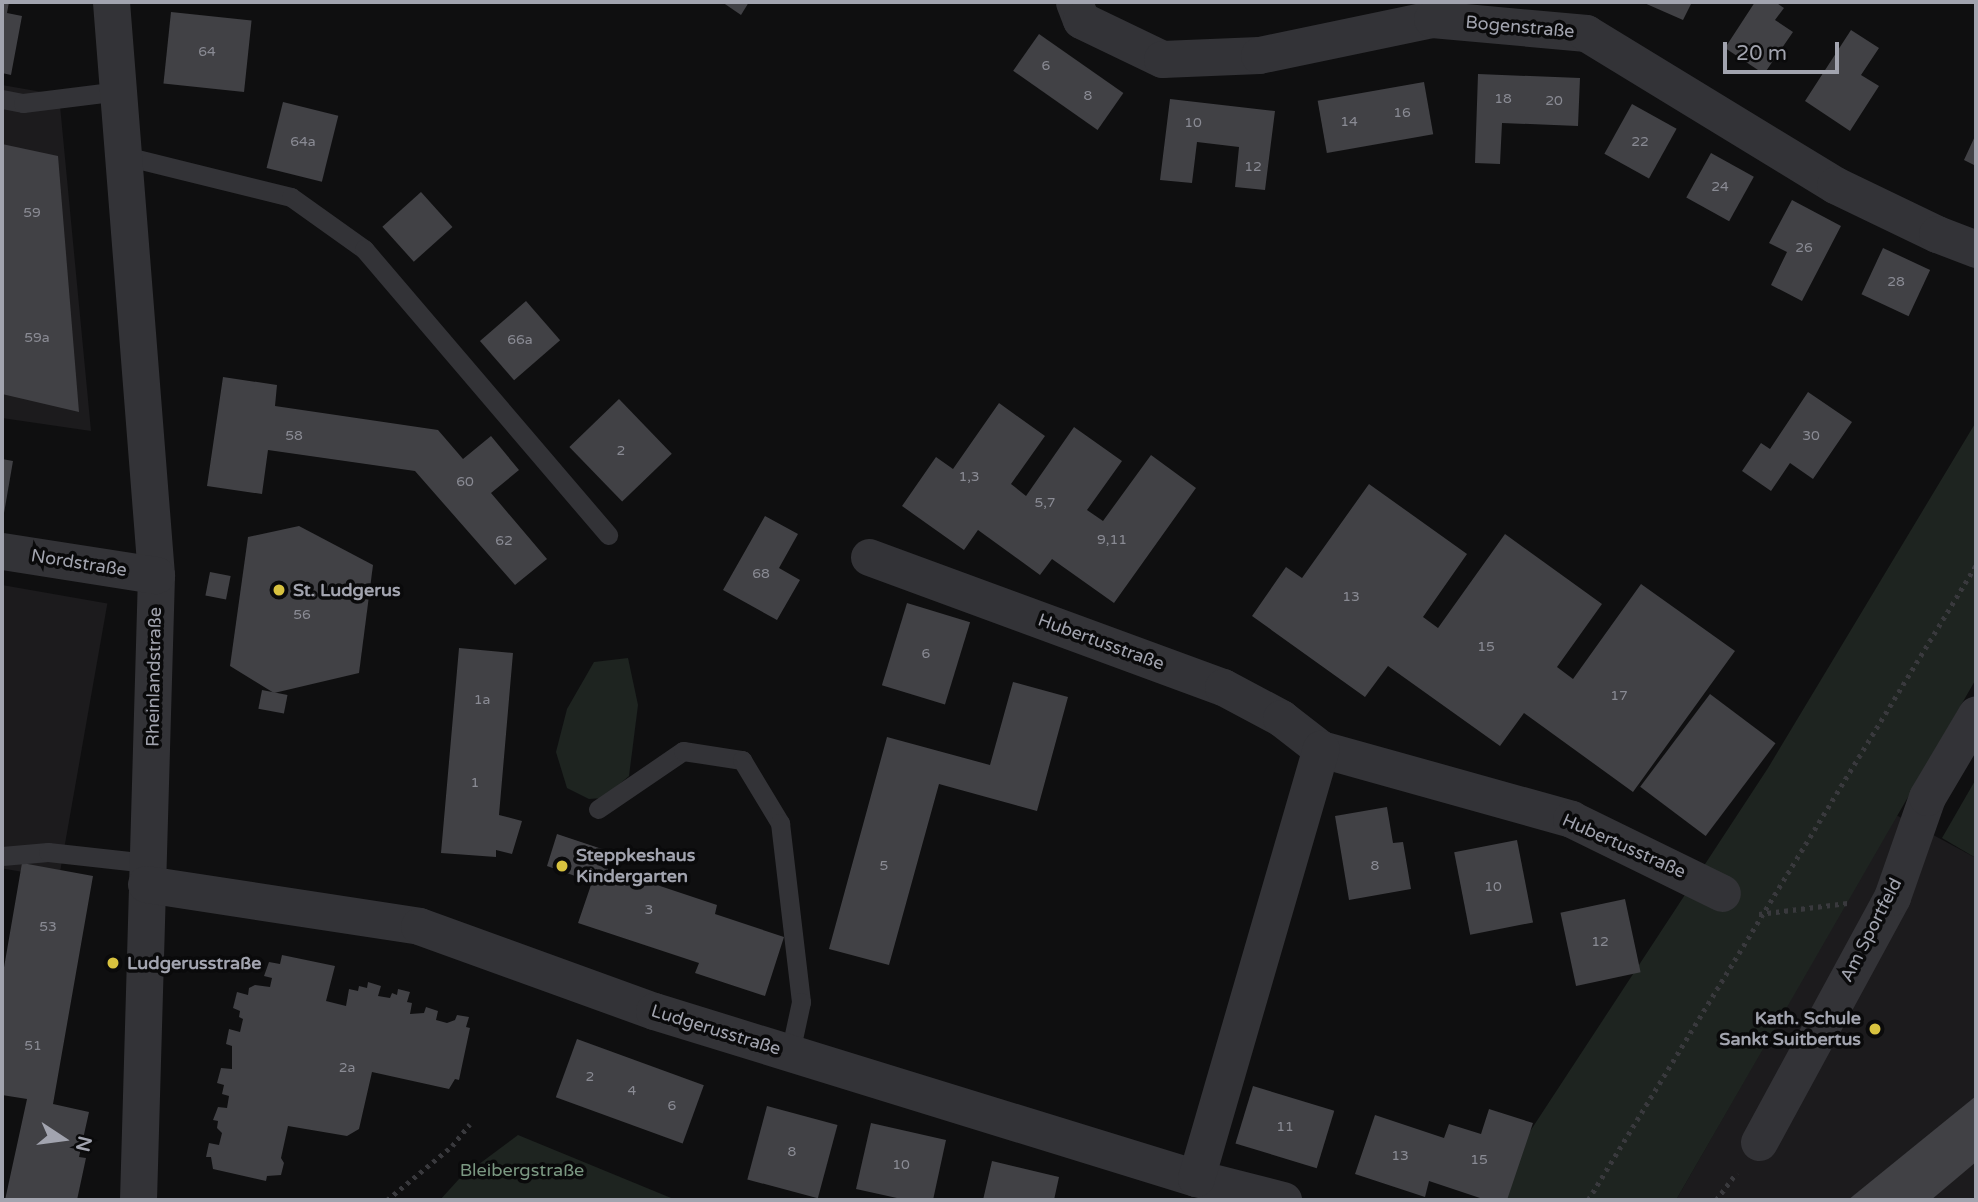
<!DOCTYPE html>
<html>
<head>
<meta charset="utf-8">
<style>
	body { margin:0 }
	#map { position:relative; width:1978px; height:1202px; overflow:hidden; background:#0f0f10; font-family:"Varela Round",sans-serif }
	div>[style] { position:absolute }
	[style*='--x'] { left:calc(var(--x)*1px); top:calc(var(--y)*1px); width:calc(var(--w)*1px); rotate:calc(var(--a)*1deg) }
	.built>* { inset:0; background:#1c1b1d; transform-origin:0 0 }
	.green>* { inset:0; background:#1e2420 }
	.building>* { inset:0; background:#414145; transform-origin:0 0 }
	.path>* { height:4.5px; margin-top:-2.25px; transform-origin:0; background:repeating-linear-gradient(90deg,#39393d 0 3.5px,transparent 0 8.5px) }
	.service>* { height:19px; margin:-9.5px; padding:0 9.5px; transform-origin:9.5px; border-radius:9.5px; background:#333337 }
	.minor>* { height:37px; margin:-18.5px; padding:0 18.5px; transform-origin:18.5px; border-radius:18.5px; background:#333337 }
	.dots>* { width:19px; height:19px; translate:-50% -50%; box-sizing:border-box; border:4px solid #0a0a0b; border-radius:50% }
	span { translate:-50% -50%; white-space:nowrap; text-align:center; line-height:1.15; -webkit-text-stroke:7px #0a0a0b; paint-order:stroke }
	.number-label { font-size:14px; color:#8a8b94 }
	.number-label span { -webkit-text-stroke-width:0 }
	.street-label { font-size:18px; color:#a2a4af }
	.poi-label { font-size:18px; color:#a2a4af; font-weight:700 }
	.left { translate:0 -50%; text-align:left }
	.right { translate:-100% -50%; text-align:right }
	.park-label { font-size:18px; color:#7b9882 }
	.frame { position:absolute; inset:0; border:4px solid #a2a4af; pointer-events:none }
	.north { position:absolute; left:28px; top:1104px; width:70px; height:70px; -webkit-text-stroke:5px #0a0a0b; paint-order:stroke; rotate:103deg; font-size:19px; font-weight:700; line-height:28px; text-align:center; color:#a2a4af }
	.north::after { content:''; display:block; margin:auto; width:24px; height:32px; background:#a2a4af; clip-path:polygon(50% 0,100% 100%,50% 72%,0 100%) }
	.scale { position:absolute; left:1723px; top:42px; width:116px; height:32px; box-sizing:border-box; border:4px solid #a2a4af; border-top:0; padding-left:9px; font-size:21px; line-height:24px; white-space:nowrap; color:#a2a4af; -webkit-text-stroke:5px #0a0a0b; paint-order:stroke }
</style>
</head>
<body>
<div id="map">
	<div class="built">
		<i style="clip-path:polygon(2px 85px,59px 95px,91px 431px,2px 418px)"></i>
		<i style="left:2px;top:585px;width:107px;height:279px;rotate:10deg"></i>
		<i style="clip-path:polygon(1896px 815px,1976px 858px,1976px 1200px,1676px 1200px)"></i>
	</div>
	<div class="green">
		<i style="clip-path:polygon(1976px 422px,1976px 679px,1676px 1200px,1485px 1200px,1768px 768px)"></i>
		<i style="clip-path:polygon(628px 658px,638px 705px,629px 776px,603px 798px,589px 799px,567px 788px,556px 752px,567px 709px,594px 662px)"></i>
		<i style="clip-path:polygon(1976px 779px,1976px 858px,1942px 838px)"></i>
		<i style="clip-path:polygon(518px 1135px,676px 1200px,440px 1200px,459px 1179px)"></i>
	</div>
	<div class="building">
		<i style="clip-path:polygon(2px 2px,9px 2px,7px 13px,22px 16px,11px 75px,2px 73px)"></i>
		<i style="clip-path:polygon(722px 2px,749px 2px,741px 15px)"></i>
		<i style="clip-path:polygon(1642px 2px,1692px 2px,1683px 20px)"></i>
		<i style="clip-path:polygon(1755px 2px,1775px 2px,1784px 8px,1775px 20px,1793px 32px,1764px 74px,1725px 48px)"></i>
		<i style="left:171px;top:12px;width:81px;height:72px;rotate:6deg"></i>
		<i style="clip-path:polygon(1851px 30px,1879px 48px,1861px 75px,1879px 86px,1850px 131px,1805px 101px)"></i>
		<i style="left:1039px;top:34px;width:103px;height:45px;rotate:35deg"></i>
		<i style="clip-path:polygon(1478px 74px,1580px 78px,1578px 126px,1502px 123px,1500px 164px,1475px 163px)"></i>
		<i style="left:1424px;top:82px;width:53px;height:108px;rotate:80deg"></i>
		<i style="clip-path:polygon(1170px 99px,1275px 111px,1265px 190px,1235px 187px,1239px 147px,1197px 142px,1192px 183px,1160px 180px)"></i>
		<i style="left:283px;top:102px;width:57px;height:68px;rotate:14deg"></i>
		<i style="left:1632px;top:104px;width:51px;height:57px;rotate:29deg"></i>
		<i style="clip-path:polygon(1976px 134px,1976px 166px,1964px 160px)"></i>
		<i style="clip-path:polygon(2px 144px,58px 156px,79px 412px,2px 394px)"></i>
		<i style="left:1711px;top:153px;width:49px;height:51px;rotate:29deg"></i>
		<i style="left:421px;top:192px;width:47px;height:52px;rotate:48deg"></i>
		<i style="clip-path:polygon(1792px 200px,1841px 226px,1802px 301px,1771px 285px,1787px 252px,1769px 243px)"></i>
		<i style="left:1883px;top:248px;width:52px;height:51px;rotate:25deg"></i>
		<i style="left:526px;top:301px;width:52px;height:61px;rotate:49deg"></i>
		<i style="clip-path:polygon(223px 377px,277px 385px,275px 406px,438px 430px,463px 459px,491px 436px,519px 470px,491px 493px,547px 559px,515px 585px,415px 471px,268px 450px,262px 494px,207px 486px)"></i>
		<i style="clip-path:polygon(1808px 392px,1852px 422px,1813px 479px,1790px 463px,1771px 491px,1742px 471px,1761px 443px,1770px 449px)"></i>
		<i style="left:619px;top:399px;width:76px;height:69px;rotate:46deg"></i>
		<i style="clip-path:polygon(999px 403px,1045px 436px,1011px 484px,1026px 496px,1074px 427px,1122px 461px,1087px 510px,1103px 521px,1151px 455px,1196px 488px,1114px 603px,1052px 559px,1040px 575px,978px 530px,964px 550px,902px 506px,936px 457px,953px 469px)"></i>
		<i style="clip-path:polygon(2px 459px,13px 461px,3px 519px,2px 519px)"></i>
		<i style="clip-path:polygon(1369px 484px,1467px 554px,1423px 617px,1438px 628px,1505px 534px,1602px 604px,1557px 667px,1573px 679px,1641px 584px,1735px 651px,1633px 792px,1524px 713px,1500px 746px,1388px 666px,1365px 697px,1252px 616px,1286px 567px,1302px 578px)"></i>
		<i style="clip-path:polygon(765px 516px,798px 534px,779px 568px,800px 580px,777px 620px,723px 590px)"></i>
		<i style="clip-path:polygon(299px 526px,373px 565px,359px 673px,274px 693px,230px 666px,248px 537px)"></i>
		<i style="left:210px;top:572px;width:21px;height:24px;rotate:11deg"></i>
		<i style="left:907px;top:603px;width:66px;height:86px;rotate:17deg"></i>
		<i style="clip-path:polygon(459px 648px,513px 653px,499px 815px,522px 821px,512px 854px,496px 850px,496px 857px,441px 853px)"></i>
		<i style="clip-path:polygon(1013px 682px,1068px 697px,1037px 811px,939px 784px,889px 965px,829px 949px,887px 737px,990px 765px)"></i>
		<i style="left:262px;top:690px;width:26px;height:19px;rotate:11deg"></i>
		<i style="left:1710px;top:694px;width:82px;height:116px;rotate:37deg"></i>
		<i style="clip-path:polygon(1387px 807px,1393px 843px,1403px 842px,1411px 889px,1349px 900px,1335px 816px)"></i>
		<i style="clip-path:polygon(557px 834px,602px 849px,597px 865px,717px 905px,715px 914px,784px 937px,765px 996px,695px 973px,699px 963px,578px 923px,592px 882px,547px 866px)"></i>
		<i style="left:1517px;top:840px;width:84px;height:64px;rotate:79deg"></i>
		<i style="clip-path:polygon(22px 863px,93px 876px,53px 1104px,89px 1112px,79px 1157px,86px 1158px,77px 1200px,5px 1200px,27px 1099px,2px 1095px,2px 979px)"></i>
		<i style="left:1625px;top:899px;width:75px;height:66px;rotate:78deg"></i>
		<i style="clip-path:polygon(282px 955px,335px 966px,326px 1001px,346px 1006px,349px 989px,358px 991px,359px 986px,367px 988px,368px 982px,381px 986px,378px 996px,390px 998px,392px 993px,397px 995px,398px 989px,410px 992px,407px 1002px,412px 1003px,410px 1014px,424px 1013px,426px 1007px,438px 1011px,436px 1020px,447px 1023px,455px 1020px,457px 1015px,469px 1017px,466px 1027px,470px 1028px,459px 1080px,455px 1079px,449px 1089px,372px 1072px,359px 1129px,347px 1136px,288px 1126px,281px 1158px,284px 1163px,281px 1175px,267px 1176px,266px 1181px,213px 1169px,211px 1157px,206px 1157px,209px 1143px,219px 1145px,222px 1133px,217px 1128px,218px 1121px,213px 1120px,218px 1107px,227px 1108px,229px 1096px,222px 1094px,224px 1085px,217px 1083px,221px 1068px,232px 1069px,232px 1046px,226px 1044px,229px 1029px,240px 1032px,243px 1019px,239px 1017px,240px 1011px,233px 1008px,237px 992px,248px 995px,249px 988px,255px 985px,270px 987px,272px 978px,264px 976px,269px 962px,280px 964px)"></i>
		<i style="left:577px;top:1039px;width:135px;height:62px;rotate:20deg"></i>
		<i style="left:1253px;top:1086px;width:85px;height:60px;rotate:17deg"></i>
		<i style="clip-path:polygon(1976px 1096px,1976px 1162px,1931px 1200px,1848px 1200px)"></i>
		<i style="left:767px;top:1106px;width:73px;height:76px;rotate:15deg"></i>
		<i style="clip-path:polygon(1489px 1109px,1533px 1123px,1507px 1200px,1486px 1200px,1429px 1181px,1425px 1197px,1355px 1174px,1375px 1115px,1444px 1138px,1449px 1124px,1481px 1134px)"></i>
		<i style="clip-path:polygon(871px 1123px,946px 1140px,933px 1200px,906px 1200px,856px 1189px)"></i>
		<i style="clip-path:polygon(992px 1161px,1059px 1177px,1054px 1200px,983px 1200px)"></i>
	</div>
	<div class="path">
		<i style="--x:1759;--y:914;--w:89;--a:-7.1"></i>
		<i style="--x:387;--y:1200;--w:85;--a:-39.7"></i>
		<i style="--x:452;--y:1146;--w:28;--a:-51"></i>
		<i style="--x:1588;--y:1200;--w:744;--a:-58.57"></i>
		<i style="--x:1716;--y:1200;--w:34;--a:-53"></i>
	</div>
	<div class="service">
		<i style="--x:2;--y:99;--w:21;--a:11"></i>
		<i style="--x:23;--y:103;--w:97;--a:-7.1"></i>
		<i style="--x:125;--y:156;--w:171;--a:13.9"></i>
		<i style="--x:291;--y:197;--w:90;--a:35.5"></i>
		<i style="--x:364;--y:249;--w:376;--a:49.5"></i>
		<i style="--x:598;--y:809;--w:103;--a:-34.3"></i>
		<i style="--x:683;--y:751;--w:60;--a:8.7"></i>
		<i style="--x:742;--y:760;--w:74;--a:58.9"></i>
		<i style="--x:780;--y:823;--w:180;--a:83.3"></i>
		<i style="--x:801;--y:1002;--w:52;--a:102.2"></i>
		<i style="--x:2;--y:856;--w:46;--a:-5"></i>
		<i style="--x:48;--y:852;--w:100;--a:6.3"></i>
	</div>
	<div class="minor">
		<i style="--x:111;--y:2;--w:575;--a:85.51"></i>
		<i style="--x:156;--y:575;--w:625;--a:91.65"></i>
		<i style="--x:1074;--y:2;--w:19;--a:69"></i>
		<i style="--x:1081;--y:20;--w:90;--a:25.7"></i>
		<i style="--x:1162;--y:59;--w:97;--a:-2.4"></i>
		<i style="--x:1259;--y:55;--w:177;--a:-11.8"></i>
		<i style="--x:1432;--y:19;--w:155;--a:5.2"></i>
		<i style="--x:1586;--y:33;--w:292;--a:31.4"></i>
		<i style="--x:1835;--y:185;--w:113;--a:25.7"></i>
		<i style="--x:1937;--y:234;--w:42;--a:21"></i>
		<i style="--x:2;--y:551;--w:156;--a:8.9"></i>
		<i style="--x:869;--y:557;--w:377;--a:20.2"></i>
		<i style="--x:1223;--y:687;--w:66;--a:28.1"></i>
		<i style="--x:1281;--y:718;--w:51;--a:37.8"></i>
		<i style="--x:1321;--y:749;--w:260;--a:15.6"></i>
		<i style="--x:1571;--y:819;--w:168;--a:26.1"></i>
		<i style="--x:146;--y:884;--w:276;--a:8.7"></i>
		<i style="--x:419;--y:926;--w:250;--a:19.9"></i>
		<i style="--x:654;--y:1011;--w:567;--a:17.13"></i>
		<i style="--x:1196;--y:1178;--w:90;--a:14.2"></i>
		<i style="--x:1759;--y:1142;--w:279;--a:-61.5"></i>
		<i style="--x:1892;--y:897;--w:106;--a:-70.7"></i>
		<i style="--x:1927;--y:797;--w:96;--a:-59.4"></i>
		<i style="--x:1196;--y:1178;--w:447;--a:-73.8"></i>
	</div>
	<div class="dots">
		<i style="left:279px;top:590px;background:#d8c23f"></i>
		<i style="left:562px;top:866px;background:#d8c23f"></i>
		<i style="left:113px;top:963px;background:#d8c23f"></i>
		<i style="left:1875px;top:1029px;background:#d8c23f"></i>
	</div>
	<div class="number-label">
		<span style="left:207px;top:52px">64</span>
		<span style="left:1046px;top:66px">6</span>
		<span style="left:1088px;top:96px">8</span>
		<span style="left:1503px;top:99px">18</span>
		<span style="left:1554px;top:101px">20</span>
		<span style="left:1402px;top:113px">16</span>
		<span style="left:1349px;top:122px">14</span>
		<span style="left:1193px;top:123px">10</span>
		<span style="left:303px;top:142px">64a</span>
		<span style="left:1640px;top:142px">22</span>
		<span style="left:1253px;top:167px">12</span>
		<span style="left:1720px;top:187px">24</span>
		<span style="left:32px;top:213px">59</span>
		<span style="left:1804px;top:248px">26</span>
		<span style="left:1896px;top:282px">28</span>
		<span style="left:37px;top:338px">59a</span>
		<span style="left:520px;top:340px">66a</span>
		<span style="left:294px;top:436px">58</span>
		<span style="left:1811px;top:436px">30</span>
		<span style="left:621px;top:451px">2</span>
		<span style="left:969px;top:477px">1,3</span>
		<span style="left:465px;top:482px">60</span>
		<span style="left:1045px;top:503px">5,7</span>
		<span style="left:1112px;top:540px">9,11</span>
		<span style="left:504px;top:541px">62</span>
		<span style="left:761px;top:574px">68</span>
		<span style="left:1351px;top:597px">13</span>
		<span style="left:302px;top:615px">56</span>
		<span style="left:1486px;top:647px">15</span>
		<span style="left:926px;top:654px">6</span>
		<span style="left:1619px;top:696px">17</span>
		<span style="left:482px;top:700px">1a</span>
		<span style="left:475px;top:783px">1</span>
		<span style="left:884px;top:866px">5</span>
		<span style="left:1375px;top:866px">8</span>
		<span style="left:1493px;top:887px">10</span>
		<span style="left:649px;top:910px">3</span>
		<span style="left:48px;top:927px">53</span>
		<span style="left:1600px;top:942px">12</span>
		<span style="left:33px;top:1046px">51</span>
		<span style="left:347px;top:1068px">2a</span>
		<span style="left:590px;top:1077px">2</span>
		<span style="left:632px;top:1091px">4</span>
		<span style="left:672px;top:1106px">6</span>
		<span style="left:1285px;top:1127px">11</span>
		<span style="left:792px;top:1152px">8</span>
		<span style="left:1400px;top:1156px">13</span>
		<span style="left:1479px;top:1160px">15</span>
		<span style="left:901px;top:1165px">10</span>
	</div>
	<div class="street-label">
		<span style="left:1520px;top:27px;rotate:5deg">Bogenstraße</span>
		<span style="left:79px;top:563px;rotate:9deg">Nordstraße</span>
		<span style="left:1101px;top:642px;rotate:20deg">Hubertusstraße</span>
		<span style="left:154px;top:677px;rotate:-89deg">Rheinlandstraße</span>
		<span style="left:1624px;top:846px;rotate:24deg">Hubertusstraße</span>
		<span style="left:1871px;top:930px;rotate:-63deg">Am Sportfeld</span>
		<span style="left:716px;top:1030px;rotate:17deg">Ludgerusstraße</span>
	</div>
	<div class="poi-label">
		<span class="left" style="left:293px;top:590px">St. Ludgerus</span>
		<span class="left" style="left:576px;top:866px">Steppkeshaus<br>Kindergarten</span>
		<span class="left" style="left:127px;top:963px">Ludgerusstraße</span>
		<span class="right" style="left:1861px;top:1029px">Kath. Schule<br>Sankt Suitbertus</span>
	</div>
	<div class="park-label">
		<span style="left:522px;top:1170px">Bleibergstraße</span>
	</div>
	<div class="frame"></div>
	<div class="north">N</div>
	<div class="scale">20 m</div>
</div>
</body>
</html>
